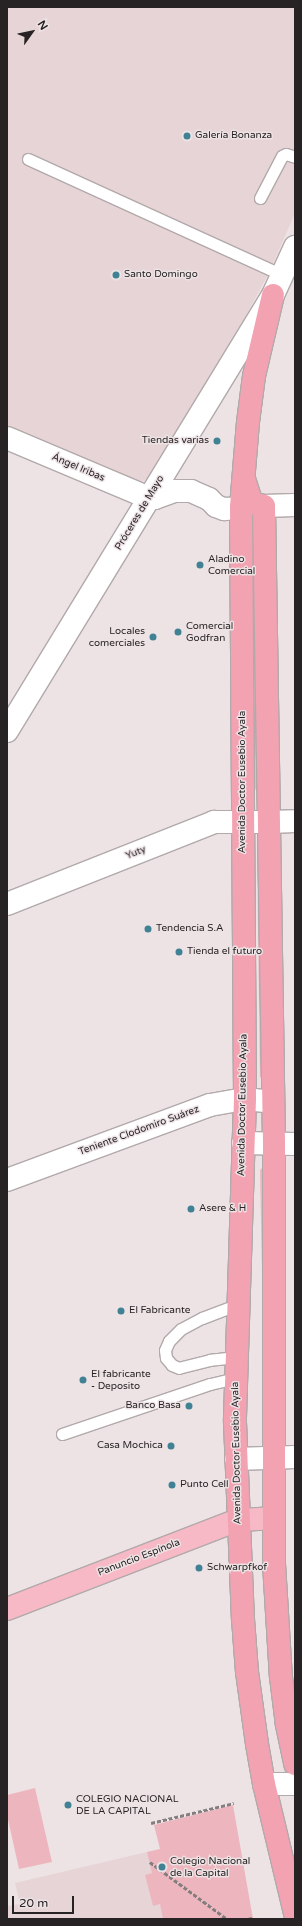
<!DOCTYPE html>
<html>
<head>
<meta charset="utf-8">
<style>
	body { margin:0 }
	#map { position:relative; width:302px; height:1926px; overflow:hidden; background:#ede3e5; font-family:"Varela Round",sans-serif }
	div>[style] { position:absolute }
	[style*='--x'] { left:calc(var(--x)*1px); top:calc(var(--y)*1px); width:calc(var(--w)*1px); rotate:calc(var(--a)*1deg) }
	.built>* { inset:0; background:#e7d4d7 }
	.green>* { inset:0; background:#edb6bf }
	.path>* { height:2.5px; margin-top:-1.25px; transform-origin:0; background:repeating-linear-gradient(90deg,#847e7f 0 4px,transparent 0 6px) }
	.roads { filter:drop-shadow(1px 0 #b2a9aa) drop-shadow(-1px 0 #b2a9aa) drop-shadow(0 1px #b2a9aa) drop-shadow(0 -1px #b2a9aa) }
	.service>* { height:11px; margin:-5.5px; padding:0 5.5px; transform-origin:5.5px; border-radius:5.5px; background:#fff }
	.minor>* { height:22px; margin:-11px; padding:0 11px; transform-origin:11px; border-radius:11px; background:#fff }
	.tertiary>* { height:22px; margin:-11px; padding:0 11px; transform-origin:11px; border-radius:11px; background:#fff }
	.secondary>* { height:22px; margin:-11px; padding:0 11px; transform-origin:11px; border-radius:11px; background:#fff }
	.primary>* { height:22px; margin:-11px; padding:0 11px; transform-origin:11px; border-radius:11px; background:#f6b9c5 }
	.trunk>* { height:22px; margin:-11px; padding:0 11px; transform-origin:11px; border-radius:11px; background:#f3a2b2 }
	.dots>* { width:11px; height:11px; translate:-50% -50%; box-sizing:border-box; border:2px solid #ede3e5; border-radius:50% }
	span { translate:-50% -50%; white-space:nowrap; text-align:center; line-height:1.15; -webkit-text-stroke:3px #ede3e5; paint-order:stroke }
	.poi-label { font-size:10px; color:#272324 }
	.left { translate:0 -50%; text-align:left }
	.right { translate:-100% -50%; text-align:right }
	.street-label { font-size:10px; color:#272324 }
	.frame { position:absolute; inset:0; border:8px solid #272324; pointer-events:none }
	.north { position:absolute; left:12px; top:12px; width:40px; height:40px; -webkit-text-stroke:3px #ede3e5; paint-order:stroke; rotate:57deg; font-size:11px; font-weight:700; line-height:16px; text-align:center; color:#272324 }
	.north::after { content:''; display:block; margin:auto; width:14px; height:18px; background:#272324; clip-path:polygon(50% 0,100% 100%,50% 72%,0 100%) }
	.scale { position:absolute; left:12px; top:1896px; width:62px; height:18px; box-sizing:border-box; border:2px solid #272324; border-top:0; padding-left:5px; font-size:12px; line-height:14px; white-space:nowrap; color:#272324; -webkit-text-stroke:3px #ede3e5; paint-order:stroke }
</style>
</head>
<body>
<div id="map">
	<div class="built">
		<i style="clip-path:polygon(7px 7px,295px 7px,295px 213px,269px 273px,214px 374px,153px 476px,143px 481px,130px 482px,7px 426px)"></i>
		<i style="clip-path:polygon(237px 1833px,253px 1919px,7px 1919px,7px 1906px,20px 1904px,15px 1883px,147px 1852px)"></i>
	</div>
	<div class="green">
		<i style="clip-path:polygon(253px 503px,258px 790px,257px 791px,254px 788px,250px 504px)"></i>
		<i style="clip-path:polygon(259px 851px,263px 1078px,260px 1077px,257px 852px)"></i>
		<i style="clip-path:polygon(262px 1168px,264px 1168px,265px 1433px,260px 1170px)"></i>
		<i style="clip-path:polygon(35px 1788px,52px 1862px,19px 1869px,7px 1815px,7px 1795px)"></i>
		<i style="clip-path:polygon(233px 1805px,253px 1919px,163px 1919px,160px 1904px,153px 1906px,145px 1875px,152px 1873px,147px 1852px,160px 1849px,154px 1825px)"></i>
	</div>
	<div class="path">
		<i style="--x:151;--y:1823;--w:85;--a:-13.5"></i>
		<i style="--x:150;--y:1862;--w:96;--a:36.5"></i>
		<i style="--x:248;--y:1919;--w:4;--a:-14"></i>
	</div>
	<div class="roads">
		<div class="service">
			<i style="--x:28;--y:159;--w:279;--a:24.5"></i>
			<i style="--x:260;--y:198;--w:47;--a:-62.4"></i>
			<i style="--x:282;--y:156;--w:4;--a:-27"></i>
			<i style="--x:286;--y:154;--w:9;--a:18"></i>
			<i style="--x:237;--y:1357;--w:27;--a:174"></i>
			<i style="--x:210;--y:1360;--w:32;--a:166"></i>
			<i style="--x:179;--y:1368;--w:8;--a:-157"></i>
			<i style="--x:172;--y:1365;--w:9;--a:-131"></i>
			<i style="--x:166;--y:1358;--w:8;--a:-97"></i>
			<i style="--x:165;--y:1350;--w:10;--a:-66"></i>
			<i style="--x:169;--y:1341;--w:17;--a:-45"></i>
			<i style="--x:181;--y:1329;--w:24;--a:-28"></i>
			<i style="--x:202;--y:1318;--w:39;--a:-21"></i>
			<i style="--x:62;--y:1434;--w:156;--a:-18.7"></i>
			<i style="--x:210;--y:1384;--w:27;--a:-13"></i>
		</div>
		<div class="minor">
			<i style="--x:270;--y:822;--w:25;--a:-2"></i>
			<i style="--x:243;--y:1143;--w:52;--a:1.1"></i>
			<i style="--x:7;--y:1180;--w:216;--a:-20.3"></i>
			<i style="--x:210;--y:1105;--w:36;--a:-10"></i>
			<i style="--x:245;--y:1099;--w:28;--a:6"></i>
			<i style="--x:236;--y:1459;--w:59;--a:-1.9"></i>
			<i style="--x:264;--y:1784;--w:31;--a:0"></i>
		</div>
		<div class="tertiary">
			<i style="--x:7;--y:438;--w:154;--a:22.9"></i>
			<i style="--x:149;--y:498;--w:6;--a:0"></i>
			<i style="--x:155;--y:498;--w:20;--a:-20"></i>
			<i style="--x:174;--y:491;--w:17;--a:0"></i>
			<i style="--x:191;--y:491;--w:20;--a:24"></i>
			<i style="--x:209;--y:499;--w:10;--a:45"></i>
			<i style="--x:216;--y:506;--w:9;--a:21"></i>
			<i style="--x:224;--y:509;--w:17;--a:-3"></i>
		</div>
		<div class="secondary">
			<i style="--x:264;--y:506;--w:31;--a:-2"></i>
			<i style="--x:7;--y:731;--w:511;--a:-58.61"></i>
			<i style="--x:273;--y:295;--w:53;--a:-65.4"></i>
			<i style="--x:7;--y:904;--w:223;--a:-21.6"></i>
			<i style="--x:214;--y:822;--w:56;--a:0"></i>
		</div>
		<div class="primary">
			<i style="--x:7;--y:1609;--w:248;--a:-21.1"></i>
			<i style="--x:238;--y:1520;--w:35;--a:-3"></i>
		</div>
		<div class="trunk">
			<i style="--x:273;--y:295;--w:83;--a:103.2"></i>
			<i style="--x:254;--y:376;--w:46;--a:97.4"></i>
			<i style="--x:248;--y:422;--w:86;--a:94.7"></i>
			<i style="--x:241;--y:508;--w:591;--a:89.61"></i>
			<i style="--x:245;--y:1099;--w:323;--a:91.8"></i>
			<i style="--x:235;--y:1422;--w:197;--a:87.7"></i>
			<i style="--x:243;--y:1619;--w:53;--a:85.7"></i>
			<i style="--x:247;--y:1672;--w:73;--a:82.1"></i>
			<i style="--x:257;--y:1744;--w:41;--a:80.1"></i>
			<i style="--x:264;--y:1784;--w:133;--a:76.5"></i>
			<i style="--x:244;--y:479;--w:25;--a:72"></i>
			<i style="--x:252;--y:503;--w:12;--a:14"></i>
			<i style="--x:264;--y:506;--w:638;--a:89.1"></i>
			<i style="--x:274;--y:1144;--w:420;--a:90"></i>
			<i style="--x:274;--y:1564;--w:113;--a:86.5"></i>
			<i style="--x:281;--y:1677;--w:48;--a:82.9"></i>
			<i style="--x:287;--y:1725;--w:40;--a:78"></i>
		</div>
	</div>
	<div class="dots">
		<i style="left:187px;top:136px;background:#408293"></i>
		<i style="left:116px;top:275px;background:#408293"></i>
		<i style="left:217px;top:441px;background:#408293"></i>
		<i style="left:200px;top:565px;background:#408293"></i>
		<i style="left:178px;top:632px;background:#408293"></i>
		<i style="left:153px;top:637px;background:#408293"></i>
		<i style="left:148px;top:929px;background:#408293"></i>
		<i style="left:179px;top:952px;background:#408293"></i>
		<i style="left:191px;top:1209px;background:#408293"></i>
		<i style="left:121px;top:1311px;background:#408293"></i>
		<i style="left:83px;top:1380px;background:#408293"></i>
		<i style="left:189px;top:1406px;background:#408293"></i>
		<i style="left:171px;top:1446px;background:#408293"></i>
		<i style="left:172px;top:1485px;background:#408293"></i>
		<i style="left:199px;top:1568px;background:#408293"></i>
		<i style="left:68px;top:1805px;background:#408293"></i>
		<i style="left:162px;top:1867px;background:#408293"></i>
	</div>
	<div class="poi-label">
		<span class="left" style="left:195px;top:136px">Galería Bonanza</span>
		<span class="left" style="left:124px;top:275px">Santo Domingo</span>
		<span class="right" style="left:209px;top:441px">Tiendas varias</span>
		<span class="left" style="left:208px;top:565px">Aladino<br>Comercial</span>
		<span class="left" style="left:186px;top:632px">Comercial<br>Godfran</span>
		<span class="right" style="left:145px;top:637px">Locales<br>comerciales</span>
		<span class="left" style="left:156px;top:929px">Tendencia S.A</span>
		<span class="left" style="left:187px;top:952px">Tienda el futuro</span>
		<span class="left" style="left:199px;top:1209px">Asere &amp; H</span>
		<span class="left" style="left:129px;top:1311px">El Fabricante</span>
		<span class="left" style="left:91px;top:1380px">El fabricante<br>- Deposito</span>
		<span class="right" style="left:181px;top:1406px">Banco Basa</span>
		<span class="right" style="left:163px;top:1446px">Casa Mochica</span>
		<span class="left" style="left:180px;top:1485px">Punto Cell</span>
		<span class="left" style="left:207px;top:1568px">Schwarpfkof</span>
		<span class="left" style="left:76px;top:1805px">COLEGIO NACIONAL<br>DE LA CAPITAL</span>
		<span class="left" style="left:170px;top:1867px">Colegio Nacional<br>de la Capital</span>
	</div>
	<div class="street-label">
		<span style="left:78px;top:468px;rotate:23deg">Ángel Iribas</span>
		<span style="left:140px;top:513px;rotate:-59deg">Próceres de Mayo</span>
		<span style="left:243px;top:782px;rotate:-90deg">Avenida Doctor Eusebio Ayala</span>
		<span style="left:136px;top:853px;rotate:-22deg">Yuty</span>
		<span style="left:243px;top:1105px;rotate:-89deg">Avenida Doctor Eusebio Ayala</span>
		<span style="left:139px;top:1131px;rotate:-20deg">Teniente Clodomiro Suárez</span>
		<span style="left:237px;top:1453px;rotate:-91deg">Avenida Doctor Eusebio Ayala</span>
		<span style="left:139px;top:1558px;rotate:-21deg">Panuncio Espínola</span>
	</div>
	<div class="frame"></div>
	<div class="north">N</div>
	<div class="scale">20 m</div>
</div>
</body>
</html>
